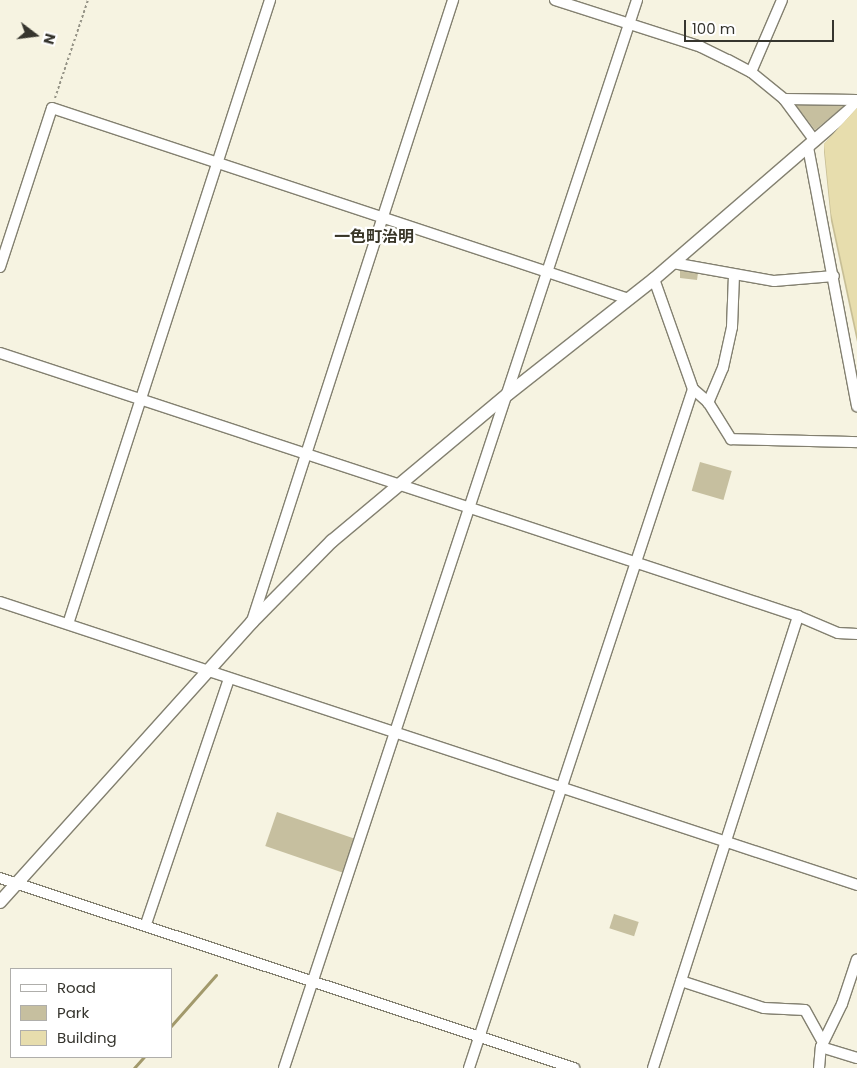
<!DOCTYPE html>
<html>
<head>
<meta charset="utf-8">
<style>
	body { margin:0 }
	#map { position:relative; width:857px; height:1068px; overflow:hidden; background:#f6f3e1; font-family:Poppins,"Noto Sans JP",sans-serif }
	div>[style] { position:absolute }
	[style*='--x'] { left:calc(var(--x)*1px); top:calc(var(--y)*1px); width:calc(var(--w)*1px); rotate:calc(var(--a)*1deg) }
	.green>* { inset:0; background:#c6bf9f; transform-origin:0 0 }
	.stream>* { height:3px; margin:-1.5px; padding:0 1.5px; transform-origin:1.5px; border-radius:1.5px; background:#a2996b }
	.path>* { height:2px; margin-top:-1px; transform-origin:0; background:repeating-linear-gradient(90deg,#959386 0 2.5px,transparent 0 5px) }
	.roads { filter:drop-shadow(1px 0 #838070) drop-shadow(-1px 0 #838070) drop-shadow(0 1px #838070) drop-shadow(0 -1px #838070) }
	.minor>* { height:10px; margin:-5px; padding:0 5px; transform-origin:5px; border-radius:5px; background:#fff }
	.tertiary>* { height:12px; margin:-6px; padding:0 6px; transform-origin:6px; border-radius:6px; background:#fff }
	.wall>* { inset:0; background:#c7be95 }
	.building>* { inset:0; background:#e7ddad }
	span { translate:-50% -50%; white-space:nowrap; text-align:center; line-height:1.15; -webkit-text-stroke:4.5px #fff; paint-order:stroke }
	.quarter-label { font-size:16px; color:#383527; font-weight:700 }
	.legend { position:absolute; left:10px; top:968px; width:162px; height:90px; box-sizing:border-box; background:#fff; border:1px solid #afaeab; margin:0; padding:6px 9px; list-style:none; font-size:15px; color:#36352e }
	.legend li { display:flex; align-items:center; gap:10px; height:25px }
	.legend b { width:25px; border:1px solid #afaeab }
	.north { position:absolute; left:10px; top:10px; width:50px; height:50px; -webkit-text-stroke:4px #fff; paint-order:stroke; rotate:105deg; font-size:14px; font-weight:700; line-height:20px; text-align:center; color:#36352e }
	.north::after { content:''; display:block; margin:auto; width:18px; height:22px; background:#36352e; clip-path:polygon(50% 0,100% 100%,50% 72%,0 100%) }
	.scale { position:absolute; left:684px; top:20px; width:150px; height:22px; box-sizing:border-box; border:2px solid #36352e; border-top:0; padding-left:6px; font-size:15px; line-height:18px; white-space:nowrap; color:#36352e; -webkit-text-stroke:4px #fff; paint-order:stroke }
</style>
</head>
<body>
<div id="map">
	<div class="green">
		<i style="clip-path:polygon(795px 104px,844px 106px,815px 130px)"></i>
		<i style="clip-path:polygon(680px 270px,698px 273px,697px 280px,680px 278px)"></i>
		<i style="left:700px;top:462px;width:33px;height:30px;rotate:16deg"></i>
		<i style="left:277px;top:812px;width:83px;height:36px;rotate:19deg"></i>
		<i style="left:614px;top:914px;width:26px;height:15px;rotate:18deg"></i>
	</div>
	<div class="stream">
		<i style="--x:171;--y:1026;--w:68;--a:-48.6"></i>
		<i style="--x:134;--y:1068;--w:15;--a:-48"></i>
	</div>
	<div class="path">
		<i style="--x:55;--y:98;--w:103;--a:-71.4"></i>
	</div>
	<div class="roads">
		<div class="minor">
			<i style="--x:555;--y:0;--w:153;--a:17.8"></i>
			<i style="--x:701;--y:47;--w:30;--a:26"></i>
			<i style="--x:728;--y:60;--w:26;--a:28"></i>
			<i style="--x:751;--y:72;--w:43;--a:39.3"></i>
			<i style="--x:784;--y:99;--w:52;--a:53.6"></i>
			<i style="--x:751;--y:72;--w:78;--a:-66.7"></i>
			<i style="--x:784;--y:99;--w:73;--a:0.8"></i>
			<i style="--x:808;--y:147;--w:264;--a:79.3"></i>
			<i style="--x:673;--y:263;--w:103;--a:10.1"></i>
			<i style="--x:774;--y:281;--w:60;--a:-4.8"></i>
			<i style="--x:0;--y:267;--w:167;--a:-71.9"></i>
			<i style="--x:52;--y:108;--w:605;--a:18.32"></i>
			<i style="--x:654;--y:279;--w:117;--a:70.5"></i>
			<i style="--x:693;--y:389;--w:20;--a:41"></i>
			<i style="--x:708;--y:402;--w:44;--a:58.1"></i>
			<i style="--x:731;--y:439;--w:126;--a:1.4"></i>
			<i style="--x:0;--y:353;--w:840;--a:18.24"></i>
			<i style="--x:798;--y:616;--w:43;--a:23"></i>
			<i style="--x:838;--y:633;--w:19;--a:3"></i>
			<i style="--x:708;--y:403;--w:38;--a:-67"></i>
			<i style="--x:723;--y:368;--w:42;--a:-77.6"></i>
			<i style="--x:732;--y:327;--w:51;--a:-87.8"></i>
			<i style="--x:0;--y:602;--w:903;--a:18.27"></i>
			<i style="--x:252;--y:621;--w:653;--a:-72.06"></i>
			<i style="--x:68;--y:624;--w:656;--a:-72.06"></i>
			<i style="--x:0;--y:878;--w:605;--a:18.32"></i>
			<i style="--x:146;--y:924;--w:259;--a:-71.3"></i>
			<i style="--x:681;--y:981;--w:87;--a:18"></i>
			<i style="--x:764;--y:1008;--w:41;--a:2.8"></i>
			<i style="--x:805;--y:1010;--w:37;--a:61"></i>
			<i style="--x:821;--y:1047;--w:38;--a:17"></i>
			<i style="--x:284;--y:1068;--w:1125;--a:-71.71"></i>
			<i style="--x:469;--y:1068;--w:715;--a:-71.74"></i>
			<i style="--x:653;--y:1068;--w:475;--a:-72.2"></i>
			<i style="--x:819;--y:1068;--w:21;--a:-85"></i>
			<i style="--x:821;--y:1047;--w:48;--a:-64"></i>
			<i style="--x:842;--y:1004;--w:47;--a:-71.6"></i>
		</div>
		<div class="tertiary">
			<i style="--x:0;--y:902;--w:377;--a:-48"></i>
			<i style="--x:252;--y:622;--w:114;--a:-45.4"></i>
			<i style="--x:332;--y:541;--w:229;--a:-39.9"></i>
			<i style="--x:508;--y:394;--w:186;--a:-38.2"></i>
			<i style="--x:654;--y:279;--w:268;--a:-40.8"></i>
		</div>
	</div>
	<div class="wall">
		<i style="clip-path:polygon(857px 108px,857px 342px,831px 221px,824px 152px,824px 144px)"></i>
	</div>
	<div class="building">
		<i style="clip-path:polygon(857px 108px,857px 334px,831px 213px,824px 144px)"></i>
	</div>
	<div class="quarter-label">
		<span style="left:374px;top:237px">一色町治明</span>
	</div>
	<ul class="legend">
	<li><b style="height:6px;background:#fff"></b>Road</li>
	<li><b style="height:14px;background:#c6bf9f"></b>Park</li>
	<li><b style="height:14px;background:#e7ddad"></b>Building</li>
	</ul>
	<div class="north">N</div>
	<div class="scale">100 m</div>
</div>
</body>
</html>
